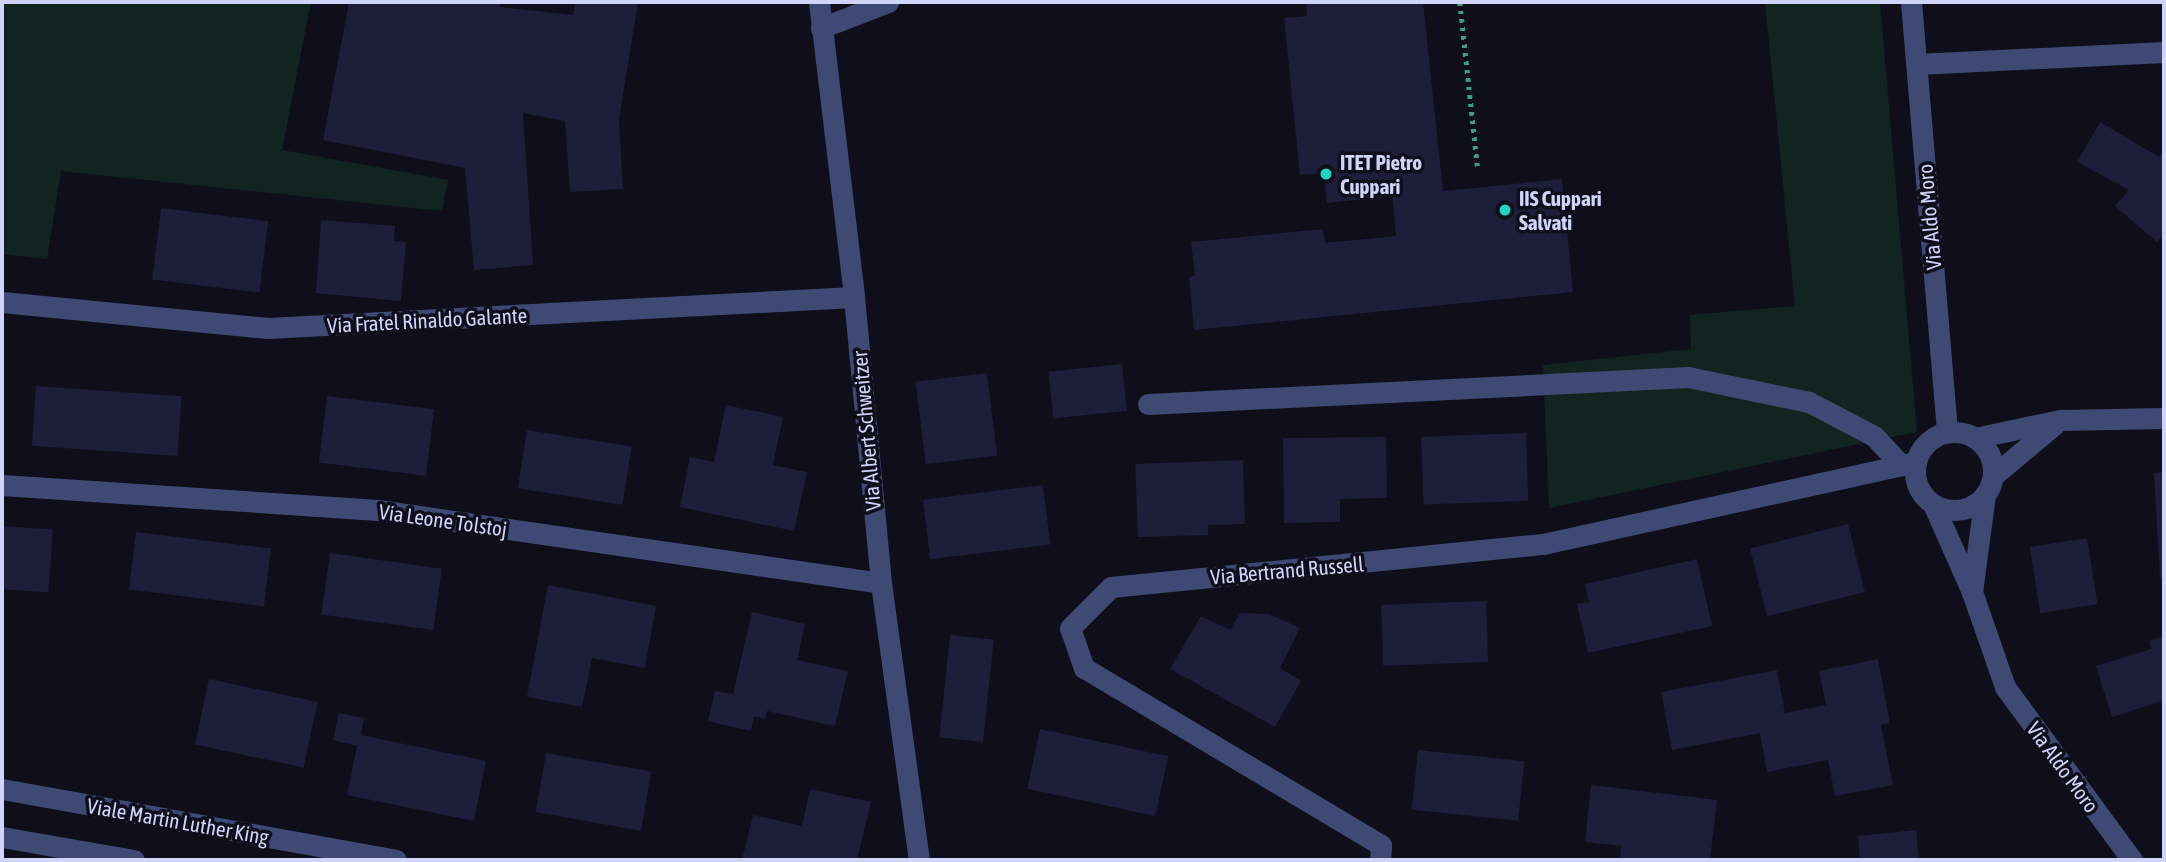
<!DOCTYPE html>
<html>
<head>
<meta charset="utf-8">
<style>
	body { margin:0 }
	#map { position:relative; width:2166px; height:862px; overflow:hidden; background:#0e0f1b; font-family:"Asap Condensed",sans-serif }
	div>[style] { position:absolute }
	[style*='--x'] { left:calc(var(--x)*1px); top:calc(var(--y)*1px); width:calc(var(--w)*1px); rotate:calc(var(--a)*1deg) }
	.green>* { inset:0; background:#12241f }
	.building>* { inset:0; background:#1c1e3a; transform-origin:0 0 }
	.path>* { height:4.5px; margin-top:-2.25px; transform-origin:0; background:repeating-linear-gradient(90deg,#3c9f81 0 3.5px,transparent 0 8.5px) }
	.minor>* { height:21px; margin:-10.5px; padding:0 10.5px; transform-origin:10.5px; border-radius:10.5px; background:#3f4a74 }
	.minor>.ring { margin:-10.5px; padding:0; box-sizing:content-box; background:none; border:21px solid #3f4a74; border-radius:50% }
	.dots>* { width:19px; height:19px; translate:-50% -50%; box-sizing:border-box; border:4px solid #0e0f1b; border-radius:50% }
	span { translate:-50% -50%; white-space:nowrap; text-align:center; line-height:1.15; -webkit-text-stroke:7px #0e0f1b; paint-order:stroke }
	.poi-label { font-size:21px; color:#cfd4f8; font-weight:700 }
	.left { translate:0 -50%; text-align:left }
	.street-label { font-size:21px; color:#cfd4f8 }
	.frame { position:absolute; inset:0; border:4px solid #cfd4f8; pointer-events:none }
</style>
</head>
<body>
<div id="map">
	<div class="green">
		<i style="clip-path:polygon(2px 2px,311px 2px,282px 150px,448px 180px,442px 211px,61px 171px,47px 259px,2px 254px)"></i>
		<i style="clip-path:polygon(1765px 2px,1880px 2px,1917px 432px,1549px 508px,1543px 365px,1691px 349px,1690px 315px,1795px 306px)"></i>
	</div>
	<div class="building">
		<i style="clip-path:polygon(349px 2px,501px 2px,500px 7px,573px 15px,576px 2px,638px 2px,619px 120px,623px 189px,570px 192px,565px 121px,523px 113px,533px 265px,474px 270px,465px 168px,323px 140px)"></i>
		<i style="clip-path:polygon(1306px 2px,1423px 2px,1443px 191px,1562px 179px,1573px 292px,1194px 330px,1189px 277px,1195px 276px,1191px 242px,1323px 229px,1325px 243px,1396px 236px,1392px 196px,1327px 203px,1324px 173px,1300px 175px,1284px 18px,1307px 16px)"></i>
		<i style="clip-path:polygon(2100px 122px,2159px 157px,2164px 150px,2164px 234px,2157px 242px,2115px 206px,2129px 190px,2077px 162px)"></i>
		<i style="left:161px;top:208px;width:108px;height:72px;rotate:7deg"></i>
		<i style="clip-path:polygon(321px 220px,395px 226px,394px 241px,406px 242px,401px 301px,316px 293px)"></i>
		<i style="left:1122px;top:364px;width:47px;height:74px;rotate:84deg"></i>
		<i style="left:987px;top:373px;width:83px;height:72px;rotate:83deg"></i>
		<i style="left:36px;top:386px;width:146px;height:60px;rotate:4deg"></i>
		<i style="left:327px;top:396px;width:108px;height:67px;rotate:7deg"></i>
		<i style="clip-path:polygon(726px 405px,783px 417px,773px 465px,807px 472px,794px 531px,680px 507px,690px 457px,714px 462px)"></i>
		<i style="left:527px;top:430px;width:106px;height:59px;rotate:9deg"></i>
		<i style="left:1526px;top:433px;width:68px;height:105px;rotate:88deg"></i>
		<i style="clip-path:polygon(1386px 437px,1387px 498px,1340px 499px,1340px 522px,1284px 523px,1283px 438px)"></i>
		<i style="clip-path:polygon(1243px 460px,1245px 524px,1208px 525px,1208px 535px,1138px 537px,1135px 464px)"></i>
		<i style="clip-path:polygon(2164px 472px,2164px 578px,2160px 579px,2154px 473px)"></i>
		<i style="left:1043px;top:485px;width:60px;height:121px;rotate:83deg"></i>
		<i style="left:1848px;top:524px;width:70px;height:101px;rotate:76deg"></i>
		<i style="left:2px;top:526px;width:51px;height:63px;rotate:4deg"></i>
		<i style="left:136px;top:532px;width:136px;height:58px;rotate:7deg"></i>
		<i style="left:2087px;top:538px;width:67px;height:58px;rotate:81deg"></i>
		<i style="left:330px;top:553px;width:113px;height:62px;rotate:8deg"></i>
		<i style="clip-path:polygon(1697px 559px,1712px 626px,1588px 653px,1577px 604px,1589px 602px,1585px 584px)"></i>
		<i style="clip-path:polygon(548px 585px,656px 606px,645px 668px,592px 658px,582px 707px,527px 697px)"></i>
		<i style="left:1486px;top:601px;width:61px;height:105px;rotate:88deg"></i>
		<i style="clip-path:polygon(752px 612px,805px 624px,797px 660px,848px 671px,835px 726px,767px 711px,765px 719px,754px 716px,751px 731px,708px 721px,715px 691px,733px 694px)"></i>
		<i style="clip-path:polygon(1240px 613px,1269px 614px,1300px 628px,1280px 668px,1301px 681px,1275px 727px,1170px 669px,1201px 616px,1230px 630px)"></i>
		<i style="left:950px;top:635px;width:44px;height:103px;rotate:6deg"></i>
		<i style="clip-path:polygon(2164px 636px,2164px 700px,2112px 717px,2096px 666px,2151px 649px,2149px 641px)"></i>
		<i style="clip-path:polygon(1878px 659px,1890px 723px,1881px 725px,1893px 785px,1835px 796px,1828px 760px,1767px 772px,1760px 733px,1672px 750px,1661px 692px,1777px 670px,1785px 713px,1826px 705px,1819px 671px)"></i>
		<i style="left:209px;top:679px;width:111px;height:67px;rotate:12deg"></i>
		<i style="clip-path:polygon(339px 713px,364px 718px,361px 735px,486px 761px,474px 821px,347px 795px,357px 746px,333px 740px)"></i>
		<i style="left:1040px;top:729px;width:131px;height:61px;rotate:12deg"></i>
		<i style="left:1418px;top:750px;width:107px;height:60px;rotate:6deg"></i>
		<i style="left:546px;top:753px;width:107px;height:60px;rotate:10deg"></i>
		<i style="clip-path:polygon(1591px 785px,1717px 800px,1710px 860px,1620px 860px,1621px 846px,1585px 842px)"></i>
		<i style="clip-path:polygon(810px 789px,871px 802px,857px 860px,742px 860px,753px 815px,802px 826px)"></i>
		<i style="clip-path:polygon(1916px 830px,1919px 860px,1860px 860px,1858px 836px)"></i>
	</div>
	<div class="path">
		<i style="--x:1460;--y:2;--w:169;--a:83.9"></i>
	</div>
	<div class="minor">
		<i style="--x:819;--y:2;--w:297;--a:83.2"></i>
		<i style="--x:854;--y:297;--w:287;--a:84.6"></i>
		<i style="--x:881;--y:583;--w:280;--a:82.2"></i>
		<i style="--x:1911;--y:2;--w:432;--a:85.2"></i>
		<i style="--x:821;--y:28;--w:72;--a:-21.2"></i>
		<i style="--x:1917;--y:64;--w:247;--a:-2.8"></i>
		<i style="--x:2;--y:302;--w:267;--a:5.6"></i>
		<i style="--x:268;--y:328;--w:587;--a:-3.03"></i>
		<i style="--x:1148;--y:404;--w:541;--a:-2.86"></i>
		<i style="--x:1688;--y:377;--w:124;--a:11.7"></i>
		<i style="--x:1809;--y:402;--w:73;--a:27.6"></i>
		<i style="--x:1874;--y:436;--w:40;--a:47"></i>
		<i class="ring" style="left:1915px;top:432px;width:57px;height:57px"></i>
		<i style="--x:1975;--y:438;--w:87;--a:-12"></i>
		<i style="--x:2060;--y:420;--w:104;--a:-1.1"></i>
		<i style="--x:1993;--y:476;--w:81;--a:-40"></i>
		<i style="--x:2;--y:485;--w:377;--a:3.8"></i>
		<i style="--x:378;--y:510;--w:508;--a:8.26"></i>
		<i style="--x:1933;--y:504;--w:96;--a:66.1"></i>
		<i style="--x:1972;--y:592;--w:101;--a:70.8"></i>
		<i style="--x:2005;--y:687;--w:215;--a:53.7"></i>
		<i style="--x:1972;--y:592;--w:98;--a:-82.4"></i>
		<i style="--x:2;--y:789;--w:400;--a:10.2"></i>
		<i style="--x:2;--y:837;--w:134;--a:9.9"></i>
		<i style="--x:1380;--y:860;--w:15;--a:-86"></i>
		<i style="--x:1381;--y:845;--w:346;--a:-149.2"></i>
		<i style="--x:1084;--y:668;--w:42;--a:-109.3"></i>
		<i style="--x:1070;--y:628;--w:58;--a:-45"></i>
		<i style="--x:1111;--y:587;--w:434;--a:-5.7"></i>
		<i style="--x:1543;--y:544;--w:382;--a:-12.4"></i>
	</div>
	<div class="dots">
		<i style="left:1326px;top:174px;background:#1dd6bb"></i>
		<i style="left:1505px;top:210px;background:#1dd6bb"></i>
	</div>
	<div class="poi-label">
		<span class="left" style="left:1340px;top:174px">ITET Pietro<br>Cuppari</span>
		<span class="left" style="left:1519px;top:210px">IIS Cuppari<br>Salvati</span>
	</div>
	<div class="street-label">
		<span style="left:1929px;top:217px;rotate:-95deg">Via Aldo Moro</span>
		<span style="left:427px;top:320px;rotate:-3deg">Via Fratel Rinaldo Galante</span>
		<span style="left:866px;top:431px;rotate:-95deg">Via Albert Schweitzer</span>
		<span style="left:443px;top:520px;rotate:8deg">Via Leone Tolstoj</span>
		<span style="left:1287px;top:570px;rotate:-5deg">Via Bertrand Russell</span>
		<span style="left:2063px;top:767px;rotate:54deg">Via Aldo Moro</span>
		<span style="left:178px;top:821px;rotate:10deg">Viale Martin Luther King</span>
	</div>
	<div class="frame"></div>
</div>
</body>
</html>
